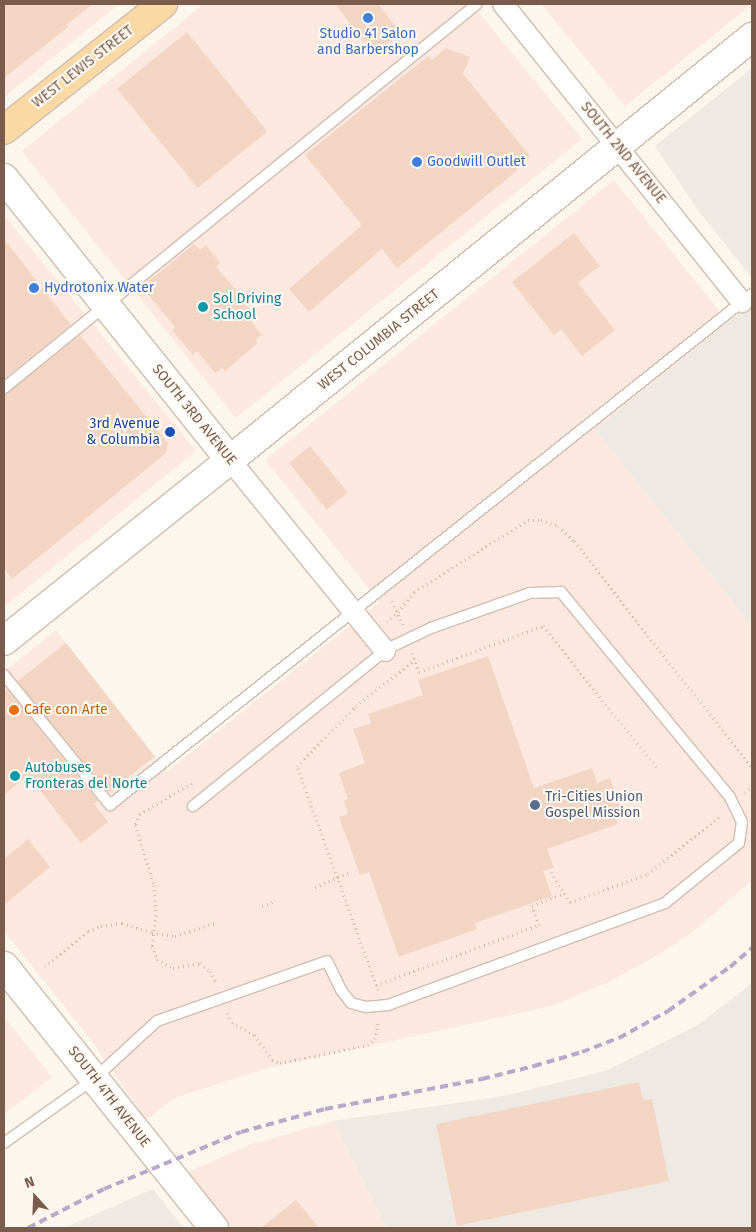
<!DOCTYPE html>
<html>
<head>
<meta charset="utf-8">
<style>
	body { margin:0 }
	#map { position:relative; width:756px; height:1232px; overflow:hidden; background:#fdf6ec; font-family:"Fira Sans",sans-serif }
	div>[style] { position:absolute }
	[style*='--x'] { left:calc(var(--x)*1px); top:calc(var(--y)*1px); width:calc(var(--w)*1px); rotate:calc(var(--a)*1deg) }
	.commercial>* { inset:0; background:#fde8e0 }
	.industrial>* { inset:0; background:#efe9e4 }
	.building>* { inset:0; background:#f3d5c3; transform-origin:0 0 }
	.path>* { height:3px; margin-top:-1.5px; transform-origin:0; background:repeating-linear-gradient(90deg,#d9b8a5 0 1px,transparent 0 5px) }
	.roads { filter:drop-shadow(1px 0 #d1beb0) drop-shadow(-1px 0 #d1beb0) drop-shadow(0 1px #d1beb0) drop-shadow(0 -1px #d1beb0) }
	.lane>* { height:10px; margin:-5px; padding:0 5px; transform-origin:5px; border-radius:5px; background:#fff }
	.street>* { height:20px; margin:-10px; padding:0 10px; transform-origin:10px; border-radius:10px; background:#fff }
	.secondary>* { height:28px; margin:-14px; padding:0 14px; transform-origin:14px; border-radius:14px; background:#fff }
	.primary>* { height:28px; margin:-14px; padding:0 14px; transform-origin:14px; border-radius:14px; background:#fbd9a5 }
	.rail>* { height:4px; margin-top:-2px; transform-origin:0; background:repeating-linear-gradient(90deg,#b9a8c9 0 8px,transparent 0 13px) }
	.dots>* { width:14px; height:14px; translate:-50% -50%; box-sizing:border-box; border:2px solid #fffaf3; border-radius:50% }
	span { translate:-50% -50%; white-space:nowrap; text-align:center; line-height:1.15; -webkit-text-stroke:4px #fffaf3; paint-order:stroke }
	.shop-label { font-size:14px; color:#366cbe }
	.left { translate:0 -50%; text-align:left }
	.street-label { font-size:14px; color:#7a5c4d }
	.culture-label { font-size:14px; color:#0d838f }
	.transit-label { font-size:14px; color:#164399 }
	.right { translate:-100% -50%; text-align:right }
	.food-label { font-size:14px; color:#c56008 }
	.service-label { font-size:14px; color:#4e5e75 }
	.frame { position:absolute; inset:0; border:5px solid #7a5c4d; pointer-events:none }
	.north { position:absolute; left:10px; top:1172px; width:50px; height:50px; -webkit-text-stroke:4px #fffaf3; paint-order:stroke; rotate:340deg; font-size:14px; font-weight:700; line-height:20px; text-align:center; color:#7a5c4d }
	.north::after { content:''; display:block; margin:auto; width:18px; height:22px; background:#7a5c4d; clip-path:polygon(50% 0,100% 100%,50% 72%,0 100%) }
</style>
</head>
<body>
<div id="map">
	<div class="commercial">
		<i style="clip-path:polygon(4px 4px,119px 4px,4px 97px)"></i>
		<i style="clip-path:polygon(204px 4px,472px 4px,582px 139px,236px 418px,22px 151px)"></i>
		<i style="clip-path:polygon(541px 4px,752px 4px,625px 106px)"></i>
		<i style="clip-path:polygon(614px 180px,728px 322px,595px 429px,752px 626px,752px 880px,690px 934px,656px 956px,609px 982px,552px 1006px,268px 1068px,177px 1097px,146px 1119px,88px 1036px,4px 931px,4px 672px,56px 630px,167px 772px,380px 602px,265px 460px)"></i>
		<i style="clip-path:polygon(4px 215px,196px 451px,4px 607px)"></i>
		<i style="clip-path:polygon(4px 1017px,52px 1077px,4px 1114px)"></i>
		<i style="clip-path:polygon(333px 1121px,387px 1228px,233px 1228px,188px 1172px,252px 1144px)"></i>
	</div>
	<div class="industrial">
		<i style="clip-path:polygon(752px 68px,752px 278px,698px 210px,655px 146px)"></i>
		<i style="clip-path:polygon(752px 302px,752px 626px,595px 429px)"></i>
		<i style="clip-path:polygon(752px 983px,752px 1228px,387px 1228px,333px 1121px,504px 1096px,605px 1071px,698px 1025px)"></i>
		<i style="clip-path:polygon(153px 1189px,184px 1228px,64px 1228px)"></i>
	</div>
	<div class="building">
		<i style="clip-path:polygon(4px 4px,93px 4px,66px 25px,68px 27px,4px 78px)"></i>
		<i style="clip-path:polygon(335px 4px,378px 4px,401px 33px,374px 54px)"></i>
		<i style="left:187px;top:32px;width:128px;height:90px;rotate:51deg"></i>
		<i style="clip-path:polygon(446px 48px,470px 57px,463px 74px,530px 156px,516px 168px,518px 170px,397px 268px,382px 249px,309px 312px,289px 289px,362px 225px,305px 155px,428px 56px,432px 60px)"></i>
		<i style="clip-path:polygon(574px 233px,600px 266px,578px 283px,615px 330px,582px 356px,561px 329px,554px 335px,512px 282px)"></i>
		<i style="clip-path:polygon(4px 239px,71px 325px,4px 379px)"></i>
		<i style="clip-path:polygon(194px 244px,200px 250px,206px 245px,220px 263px,216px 267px,238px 292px,236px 294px,249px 309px,244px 313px,262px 335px,255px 340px,258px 343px,225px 371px,222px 368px,215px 373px,197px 351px,193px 355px,172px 330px,175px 327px,142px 287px)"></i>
		<i style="clip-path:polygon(80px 335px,168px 443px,166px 453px,12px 579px,4px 568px,4px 395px)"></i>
		<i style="left:310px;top:446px;width:60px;height:27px;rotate:51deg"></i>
		<i style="left:66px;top:643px;width:144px;height:62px;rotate:52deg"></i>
		<i style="clip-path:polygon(488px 656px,534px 788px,592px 768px,597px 783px,610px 778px,621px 810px,614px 813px,618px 824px,547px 849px,554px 868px,543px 871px,552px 896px,475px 923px,477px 929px,399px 957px,369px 872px,360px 875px,339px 817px,348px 814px,344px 800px,348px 799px,339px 773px,365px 763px,353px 729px,371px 723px,368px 714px,423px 695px,418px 680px)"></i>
		<i style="clip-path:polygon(7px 689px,98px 801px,94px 804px,108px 822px,81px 843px,28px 775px,4px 795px,4px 692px)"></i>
		<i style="clip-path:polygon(28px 839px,50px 867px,4px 905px,4px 859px)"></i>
		<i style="clip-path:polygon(639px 1082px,643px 1100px,652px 1099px,669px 1181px,457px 1226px,436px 1124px)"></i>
		<i style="clip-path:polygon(296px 1200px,319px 1228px,261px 1228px)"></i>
	</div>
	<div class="path">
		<i style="--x:392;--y:601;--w:26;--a:65"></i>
		<i style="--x:387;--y:622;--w:15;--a:-42"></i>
		<i style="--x:398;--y:612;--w:26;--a:-51"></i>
		<i style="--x:414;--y:592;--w:135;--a:-32.3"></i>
		<i style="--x:528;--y:520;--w:13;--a:0"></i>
		<i style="--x:541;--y:520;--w:18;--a:19"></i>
		<i style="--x:558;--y:526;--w:22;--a:43"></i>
		<i style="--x:574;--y:541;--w:288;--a:51.9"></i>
		<i style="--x:412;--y:653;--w:20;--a:70"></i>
		<i style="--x:419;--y:672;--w:132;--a:-20.4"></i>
		<i style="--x:543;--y:626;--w:182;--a:51.2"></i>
		<i style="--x:192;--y:783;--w:61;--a:149.2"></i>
		<i style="--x:140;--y:814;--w:12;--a:114"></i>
		<i style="--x:135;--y:825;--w:63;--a:72.4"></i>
		<i style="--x:154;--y:885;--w:30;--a:86"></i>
		<i style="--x:156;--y:915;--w:31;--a:97"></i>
		<i style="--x:152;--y:946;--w:14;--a:69"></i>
		<i style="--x:157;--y:959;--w:18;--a:29"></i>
		<i style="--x:173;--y:968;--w:27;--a:-10"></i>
		<i style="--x:200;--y:963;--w:13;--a:39"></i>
		<i style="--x:210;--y:971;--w:15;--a:62"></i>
		<i style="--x:745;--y:793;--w:9;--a:-41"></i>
		<i style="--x:551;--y:872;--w:36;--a:58"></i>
		<i style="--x:570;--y:902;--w:83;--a:-19.7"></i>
		<i style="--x:648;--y:874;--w:94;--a:-38.9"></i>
		<i style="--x:315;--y:887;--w:39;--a:-23"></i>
		<i style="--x:262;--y:906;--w:12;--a:-20"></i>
		<i style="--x:45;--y:967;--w:56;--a:-39.9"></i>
		<i style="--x:88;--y:931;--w:14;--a:-21"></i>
		<i style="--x:101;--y:926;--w:21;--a:-8"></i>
		<i style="--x:122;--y:923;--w:32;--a:18"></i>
		<i style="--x:152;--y:933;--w:23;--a:7"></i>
		<i style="--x:175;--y:936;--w:45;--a:-18"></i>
		<i style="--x:376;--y:985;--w:174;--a:-20.2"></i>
		<i style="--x:539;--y:925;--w:20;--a:-110"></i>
		<i style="--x:532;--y:906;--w:35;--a:-22"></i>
		<i style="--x:378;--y:990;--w:238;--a:-109.9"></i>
		<i style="--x:297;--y:766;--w:84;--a:-45.5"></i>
		<i style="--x:356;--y:706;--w:75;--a:-37.9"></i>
		<i style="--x:227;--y:1013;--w:10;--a:61"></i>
		<i style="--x:232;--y:1022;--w:26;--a:31"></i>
		<i style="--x:254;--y:1035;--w:31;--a:54"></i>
		<i style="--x:272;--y:1060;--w:9;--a:21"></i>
		<i style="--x:280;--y:1063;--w:90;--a:-11.6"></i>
		<i style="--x:368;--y:1045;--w:9;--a:-41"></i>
		<i style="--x:375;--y:1039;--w:16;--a:-79"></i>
	</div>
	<div class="roads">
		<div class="lane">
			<i style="--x:4;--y:388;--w:609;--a:-39.07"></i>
			<i style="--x:4;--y:675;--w:168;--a:50.8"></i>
			<i style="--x:110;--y:805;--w:821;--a:-38.52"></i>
			<i style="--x:4;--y:1143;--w:112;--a:-35.5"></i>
			<i style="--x:95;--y:1078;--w:84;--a:-42.6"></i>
			<i style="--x:157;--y:1021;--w:180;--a:-19.4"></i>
			<i style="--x:327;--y:961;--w:32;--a:64"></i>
			<i style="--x:341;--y:990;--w:16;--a:52"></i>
			<i style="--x:351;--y:1003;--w:16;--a:15"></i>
			<i style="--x:366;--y:1007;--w:22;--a:-5"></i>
			<i style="--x:388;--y:1005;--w:295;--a:-20.2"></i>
			<i style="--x:665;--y:903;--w:95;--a:-39"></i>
			<i style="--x:739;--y:843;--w:21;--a:-82"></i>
			<i style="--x:742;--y:822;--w:28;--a:-116"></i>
			<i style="--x:730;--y:797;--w:266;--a:-129.5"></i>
			<i style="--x:561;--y:592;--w:31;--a:178"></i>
			<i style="--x:530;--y:593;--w:105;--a:160.5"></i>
			<i style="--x:431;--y:628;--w:49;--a:154.5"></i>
			<i style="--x:387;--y:649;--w:250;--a:141"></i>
		</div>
		<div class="street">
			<i style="--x:503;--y:4;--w:382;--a:51.3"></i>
			<i style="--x:230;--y:460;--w:246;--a:50.9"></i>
		</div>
		<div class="secondary">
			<i style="--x:4;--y:178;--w:361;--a:51.3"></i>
			<i style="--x:4;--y:641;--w:290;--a:-38.7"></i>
			<i style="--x:230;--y:460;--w:672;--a:-39.02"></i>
			<i style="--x:4;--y:966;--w:336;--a:51.3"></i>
		</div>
		<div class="primary">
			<i style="--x:4;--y:130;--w:203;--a:-38.4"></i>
		</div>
	</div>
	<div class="rail">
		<i style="--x:28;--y:1228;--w:85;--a:-27.2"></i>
		<i style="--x:104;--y:1189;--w:148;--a:-22.6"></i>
		<i style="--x:241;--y:1132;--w:87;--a:-15.3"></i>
		<i style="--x:325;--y:1109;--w:160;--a:-10.8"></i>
		<i style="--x:482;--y:1079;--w:54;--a:-14"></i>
		<i style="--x:534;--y:1066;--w:50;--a:-16.3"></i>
		<i style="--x:582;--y:1052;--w:40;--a:-21"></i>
		<i style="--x:619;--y:1038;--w:56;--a:-28.9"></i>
		<i style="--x:668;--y:1011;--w:76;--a:-35.4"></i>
		<i style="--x:730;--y:967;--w:29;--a:-41"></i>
	</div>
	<div class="dots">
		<i style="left:368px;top:18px;background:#3f7fe0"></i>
		<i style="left:417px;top:162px;background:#3f7fe0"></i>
		<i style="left:34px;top:288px;background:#3f7fe0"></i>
		<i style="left:203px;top:307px;background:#0f9aa8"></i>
		<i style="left:170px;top:432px;background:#1a4fb4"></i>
		<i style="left:14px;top:710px;background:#e8710a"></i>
		<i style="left:15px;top:776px;background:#0f9aa8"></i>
		<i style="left:535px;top:805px;background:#5c6f8a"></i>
	</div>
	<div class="shop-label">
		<span style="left:368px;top:42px">Studio 41 Salon<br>and Barbershop</span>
		<span class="left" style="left:427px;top:162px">Goodwill Outlet</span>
		<span class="left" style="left:44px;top:288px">Hydrotonix Water</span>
	</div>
	<div class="street-label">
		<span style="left:83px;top:67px;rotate:-38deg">WEST LEWIS STREET</span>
		<span style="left:623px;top:153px;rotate:51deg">SOUTH 2ND AVENUE</span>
		<span style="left:379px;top:340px;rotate:-39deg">WEST COLUMBIA STREET</span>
		<span style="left:194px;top:415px;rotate:51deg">SOUTH 3RD AVENUE</span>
		<span style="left:109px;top:1097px;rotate:52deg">SOUTH 4TH AVENUE</span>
	</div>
	<div class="culture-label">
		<span class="left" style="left:213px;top:307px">Sol Driving<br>School</span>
		<span class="left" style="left:25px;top:776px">Autobuses<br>Fronteras del Norte</span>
	</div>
	<div class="transit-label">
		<span class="right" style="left:160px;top:432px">3rd Avenue<br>&amp; Columbia</span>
	</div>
	<div class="food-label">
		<span class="left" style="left:24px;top:710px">Cafe con Arte</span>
	</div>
	<div class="service-label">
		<span class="left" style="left:545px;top:805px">Tri-Cities Union<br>Gospel Mission</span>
	</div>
	<div class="frame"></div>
	<div class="north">N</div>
</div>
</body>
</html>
